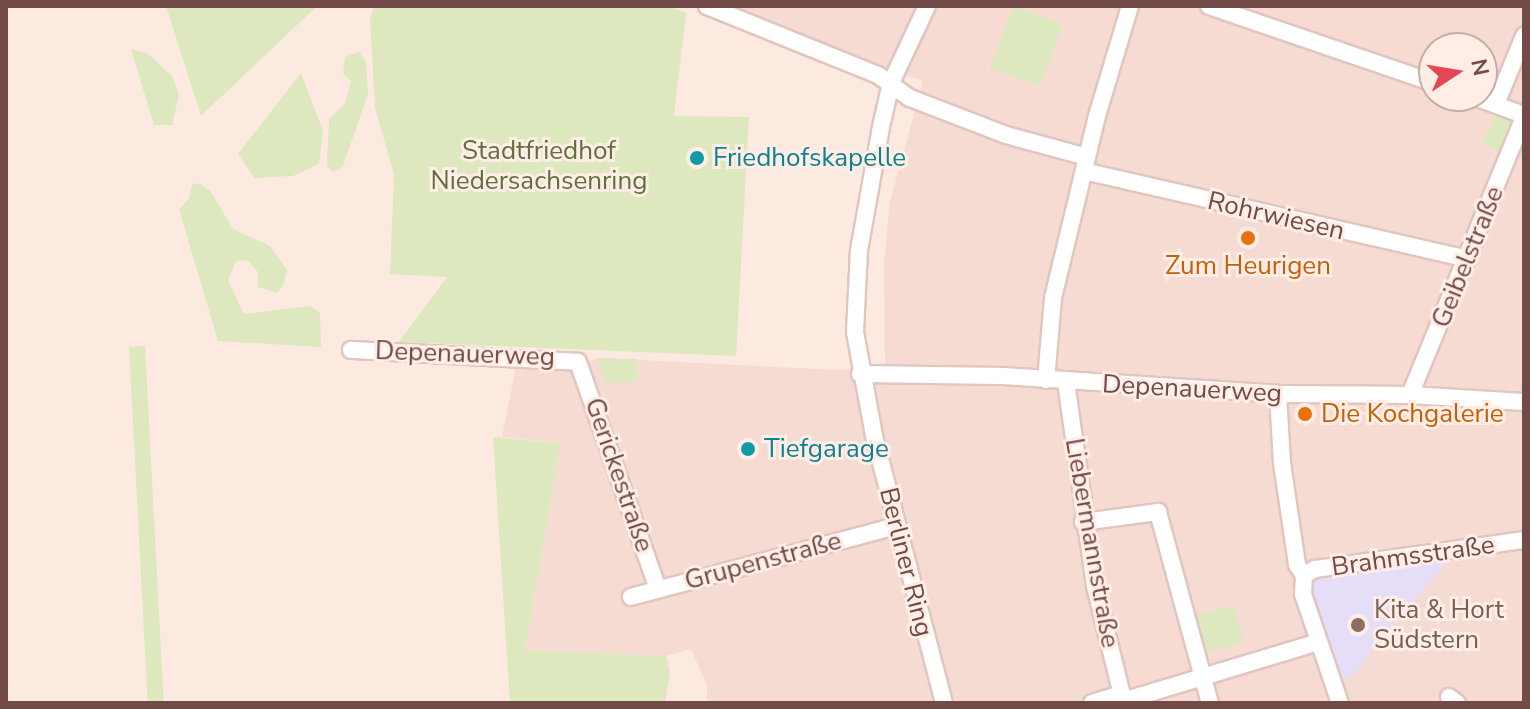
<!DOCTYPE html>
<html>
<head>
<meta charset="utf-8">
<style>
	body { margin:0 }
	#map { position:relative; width:1530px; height:709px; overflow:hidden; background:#fce9e0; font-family:"Nunito Sans",sans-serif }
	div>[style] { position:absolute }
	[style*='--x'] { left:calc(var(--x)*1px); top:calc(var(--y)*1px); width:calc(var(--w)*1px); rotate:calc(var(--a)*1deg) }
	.residential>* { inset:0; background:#f5dbd2 }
	.education>* { inset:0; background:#e6ddf8 }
	.green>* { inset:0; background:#dde8bf; transform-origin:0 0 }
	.roads { filter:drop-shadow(2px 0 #e1c5bf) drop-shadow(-2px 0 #e1c5bf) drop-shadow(0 2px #e1c5bf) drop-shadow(0 -2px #e1c5bf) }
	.minor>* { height:16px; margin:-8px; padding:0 8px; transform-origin:8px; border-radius:8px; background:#fff }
	.dots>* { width:22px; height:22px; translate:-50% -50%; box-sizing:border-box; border:4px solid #ffede6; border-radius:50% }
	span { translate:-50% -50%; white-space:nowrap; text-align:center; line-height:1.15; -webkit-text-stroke:6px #ffede6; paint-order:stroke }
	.park-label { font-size:26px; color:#5e723e }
	.culture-label { font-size:26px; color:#0d838f }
	.left { translate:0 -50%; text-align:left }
	.street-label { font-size:26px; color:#724a48 }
	.food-label { font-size:26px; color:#c56008 }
	.education-label { font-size:26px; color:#785e54 }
	.frame { position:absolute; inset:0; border:8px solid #724a48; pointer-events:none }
	.north { position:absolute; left:1418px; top:32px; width:80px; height:80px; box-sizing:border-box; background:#ffede6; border:2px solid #c7aca7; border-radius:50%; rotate:78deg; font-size:22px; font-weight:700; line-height:32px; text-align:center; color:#724a48 }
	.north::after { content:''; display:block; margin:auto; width:28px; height:36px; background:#e54653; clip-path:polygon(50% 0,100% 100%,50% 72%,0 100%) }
</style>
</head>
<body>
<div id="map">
	<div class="residential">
		<i style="clip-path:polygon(evenodd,721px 6px,1524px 6px,1524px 703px,707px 703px,707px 686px,691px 649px,666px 656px,525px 650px,561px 443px,502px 437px,516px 367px,572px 369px,597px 358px,840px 370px,885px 363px,884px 263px,890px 202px,923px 81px,721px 6px,1434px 48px,1482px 48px,1482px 96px,1434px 96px,1434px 48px)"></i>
	</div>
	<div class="education">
		<i style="clip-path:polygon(1452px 555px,1349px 679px,1335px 674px,1306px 576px)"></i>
	</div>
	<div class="green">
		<i style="clip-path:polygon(166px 6px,317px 6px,201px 116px)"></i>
		<i style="clip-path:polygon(374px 6px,668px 6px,686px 13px,674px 116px,749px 117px,736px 356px,399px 342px,447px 277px,390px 274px,394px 174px,375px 108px,370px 18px)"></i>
		<i style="left:1013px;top:6px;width:53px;height:66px;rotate:20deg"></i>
		<i style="clip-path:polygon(131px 49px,147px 53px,172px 76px,179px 95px,172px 125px,154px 125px)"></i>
		<i style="clip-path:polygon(359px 52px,366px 62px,368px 94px,343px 166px,333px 172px,327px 165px,329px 119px,345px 103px,351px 81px,343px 73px,345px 57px)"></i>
		<i style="clip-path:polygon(301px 73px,323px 131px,319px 164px,293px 176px,254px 178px,238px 154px)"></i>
		<i style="clip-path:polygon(1496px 110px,1509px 115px,1512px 121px,1502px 152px,1483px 145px)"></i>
		<i style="clip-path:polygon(199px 183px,211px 192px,233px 229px,270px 246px,287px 270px,284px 284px,277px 293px,258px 287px,258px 272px,247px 260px,236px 261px,228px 280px,244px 314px,311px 306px,320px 313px,321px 347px,218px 341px,179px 209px,189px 199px,192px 185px)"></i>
		<i style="left:145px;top:346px;width:358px;height:16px;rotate:87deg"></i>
		<i style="clip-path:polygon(597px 358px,637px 359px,638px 381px,605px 383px)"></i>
		<i style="clip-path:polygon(493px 437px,561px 443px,525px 650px,666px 656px,670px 673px,665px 703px,510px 703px)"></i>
		<i style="left:1234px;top:606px;width:38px;height:39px;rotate:76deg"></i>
	</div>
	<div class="roads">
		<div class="minor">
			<i style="--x:707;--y:6;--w:184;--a:22"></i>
			<i style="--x:878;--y:75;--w:39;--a:36"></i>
			<i style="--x:910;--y:98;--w:103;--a:21.1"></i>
			<i style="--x:1006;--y:135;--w:84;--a:15.2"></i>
			<i style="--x:927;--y:6;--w:85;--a:115.1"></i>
			<i style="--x:891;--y:83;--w:45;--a:102.8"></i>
			<i style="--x:881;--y:127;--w:125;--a:100.1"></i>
			<i style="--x:859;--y:250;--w:82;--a:92.8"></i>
			<i style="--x:855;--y:332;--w:106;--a:79.6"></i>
			<i style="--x:874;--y:436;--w:276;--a:75.3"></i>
			<i style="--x:1209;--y:6;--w:238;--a:18.9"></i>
			<i style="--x:1472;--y:96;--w:55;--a:20.1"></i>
			<i style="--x:1496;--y:104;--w:74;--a:-67.6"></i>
			<i style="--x:1084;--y:171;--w:394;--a:12.9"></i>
			<i style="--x:351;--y:350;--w:227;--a:3"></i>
			<i style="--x:578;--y:362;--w:241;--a:70.6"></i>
			<i style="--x:860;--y:374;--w:143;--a:0.8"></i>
			<i style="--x:1003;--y:376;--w:276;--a:3.7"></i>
			<i style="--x:1278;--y:394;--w:132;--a:0.4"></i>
			<i style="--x:1410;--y:395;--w:114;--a:3.5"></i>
			<i style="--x:1046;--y:380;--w:82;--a:-85.1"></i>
			<i style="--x:1053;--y:298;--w:187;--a:-76.4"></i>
			<i style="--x:1097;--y:116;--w:115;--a:-73.3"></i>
			<i style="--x:1066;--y:382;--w:206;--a:81.9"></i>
			<i style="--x:1095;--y:586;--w:121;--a:76.1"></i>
			<i style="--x:1278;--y:394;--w:69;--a:86.7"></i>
			<i style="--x:1282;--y:463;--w:103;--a:81.6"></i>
			<i style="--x:1297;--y:565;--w:12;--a:55"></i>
			<i style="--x:1304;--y:575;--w:19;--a:93"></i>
			<i style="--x:1303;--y:594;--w:115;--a:71.3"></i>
			<i style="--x:1410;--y:395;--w:300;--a:-67.7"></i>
			<i style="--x:1083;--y:522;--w:76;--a:-7.6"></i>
			<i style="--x:1158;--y:512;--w:198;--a:74.8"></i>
			<i style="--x:1304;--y:575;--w:13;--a:-29"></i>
			<i style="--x:1315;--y:569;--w:211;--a:-7.9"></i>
			<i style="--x:631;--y:597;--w:274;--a:-15"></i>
			<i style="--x:1449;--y:697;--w:10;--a:37"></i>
			<i style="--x:1123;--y:701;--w:204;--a:-16.8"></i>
			<i style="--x:1092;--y:703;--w:30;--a:-17"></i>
		</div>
	</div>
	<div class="dots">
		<i style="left:697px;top:158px;background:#0f9aa8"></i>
		<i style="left:1248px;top:238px;background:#e8710a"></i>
		<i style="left:1305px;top:414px;background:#e8710a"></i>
		<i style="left:748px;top:449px;background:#0f9aa8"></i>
		<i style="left:1358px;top:625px;background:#8d6e63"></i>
	</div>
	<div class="park-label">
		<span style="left:539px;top:166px">Stadtfriedhof<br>Niedersachsenring</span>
	</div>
	<div class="culture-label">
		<span class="left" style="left:713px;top:158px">Friedhofskapelle</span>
		<span class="left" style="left:764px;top:449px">Tiefgarage</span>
	</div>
	<div class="street-label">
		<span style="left:1276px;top:216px;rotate:13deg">Rohrwiesen</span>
		<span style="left:1468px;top:257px;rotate:-68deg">Geibelstraße</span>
		<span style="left:465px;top:354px;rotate:2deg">Depenauerweg</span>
		<span style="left:1192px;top:389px;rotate:3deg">Depenauerweg</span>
		<span style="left:619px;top:475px;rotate:71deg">Gerickestraße</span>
		<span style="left:1092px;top:543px;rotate:80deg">Liebermannstraße</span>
		<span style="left:1413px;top:556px;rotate:-8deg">Brahmsstraße</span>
		<span style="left:763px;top:561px;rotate:-15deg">Grupenstraße</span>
		<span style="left:906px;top:562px;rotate:76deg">Berliner Ring</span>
	</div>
	<div class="food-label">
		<span style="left:1248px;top:266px">Zum Heurigen</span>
		<span class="left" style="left:1321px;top:414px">Die Kochgalerie</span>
	</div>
	<div class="education-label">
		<span class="left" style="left:1374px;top:625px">Kita &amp; Hort<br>Südstern</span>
	</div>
	<div class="frame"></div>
	<div class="north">N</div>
</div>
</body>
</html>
